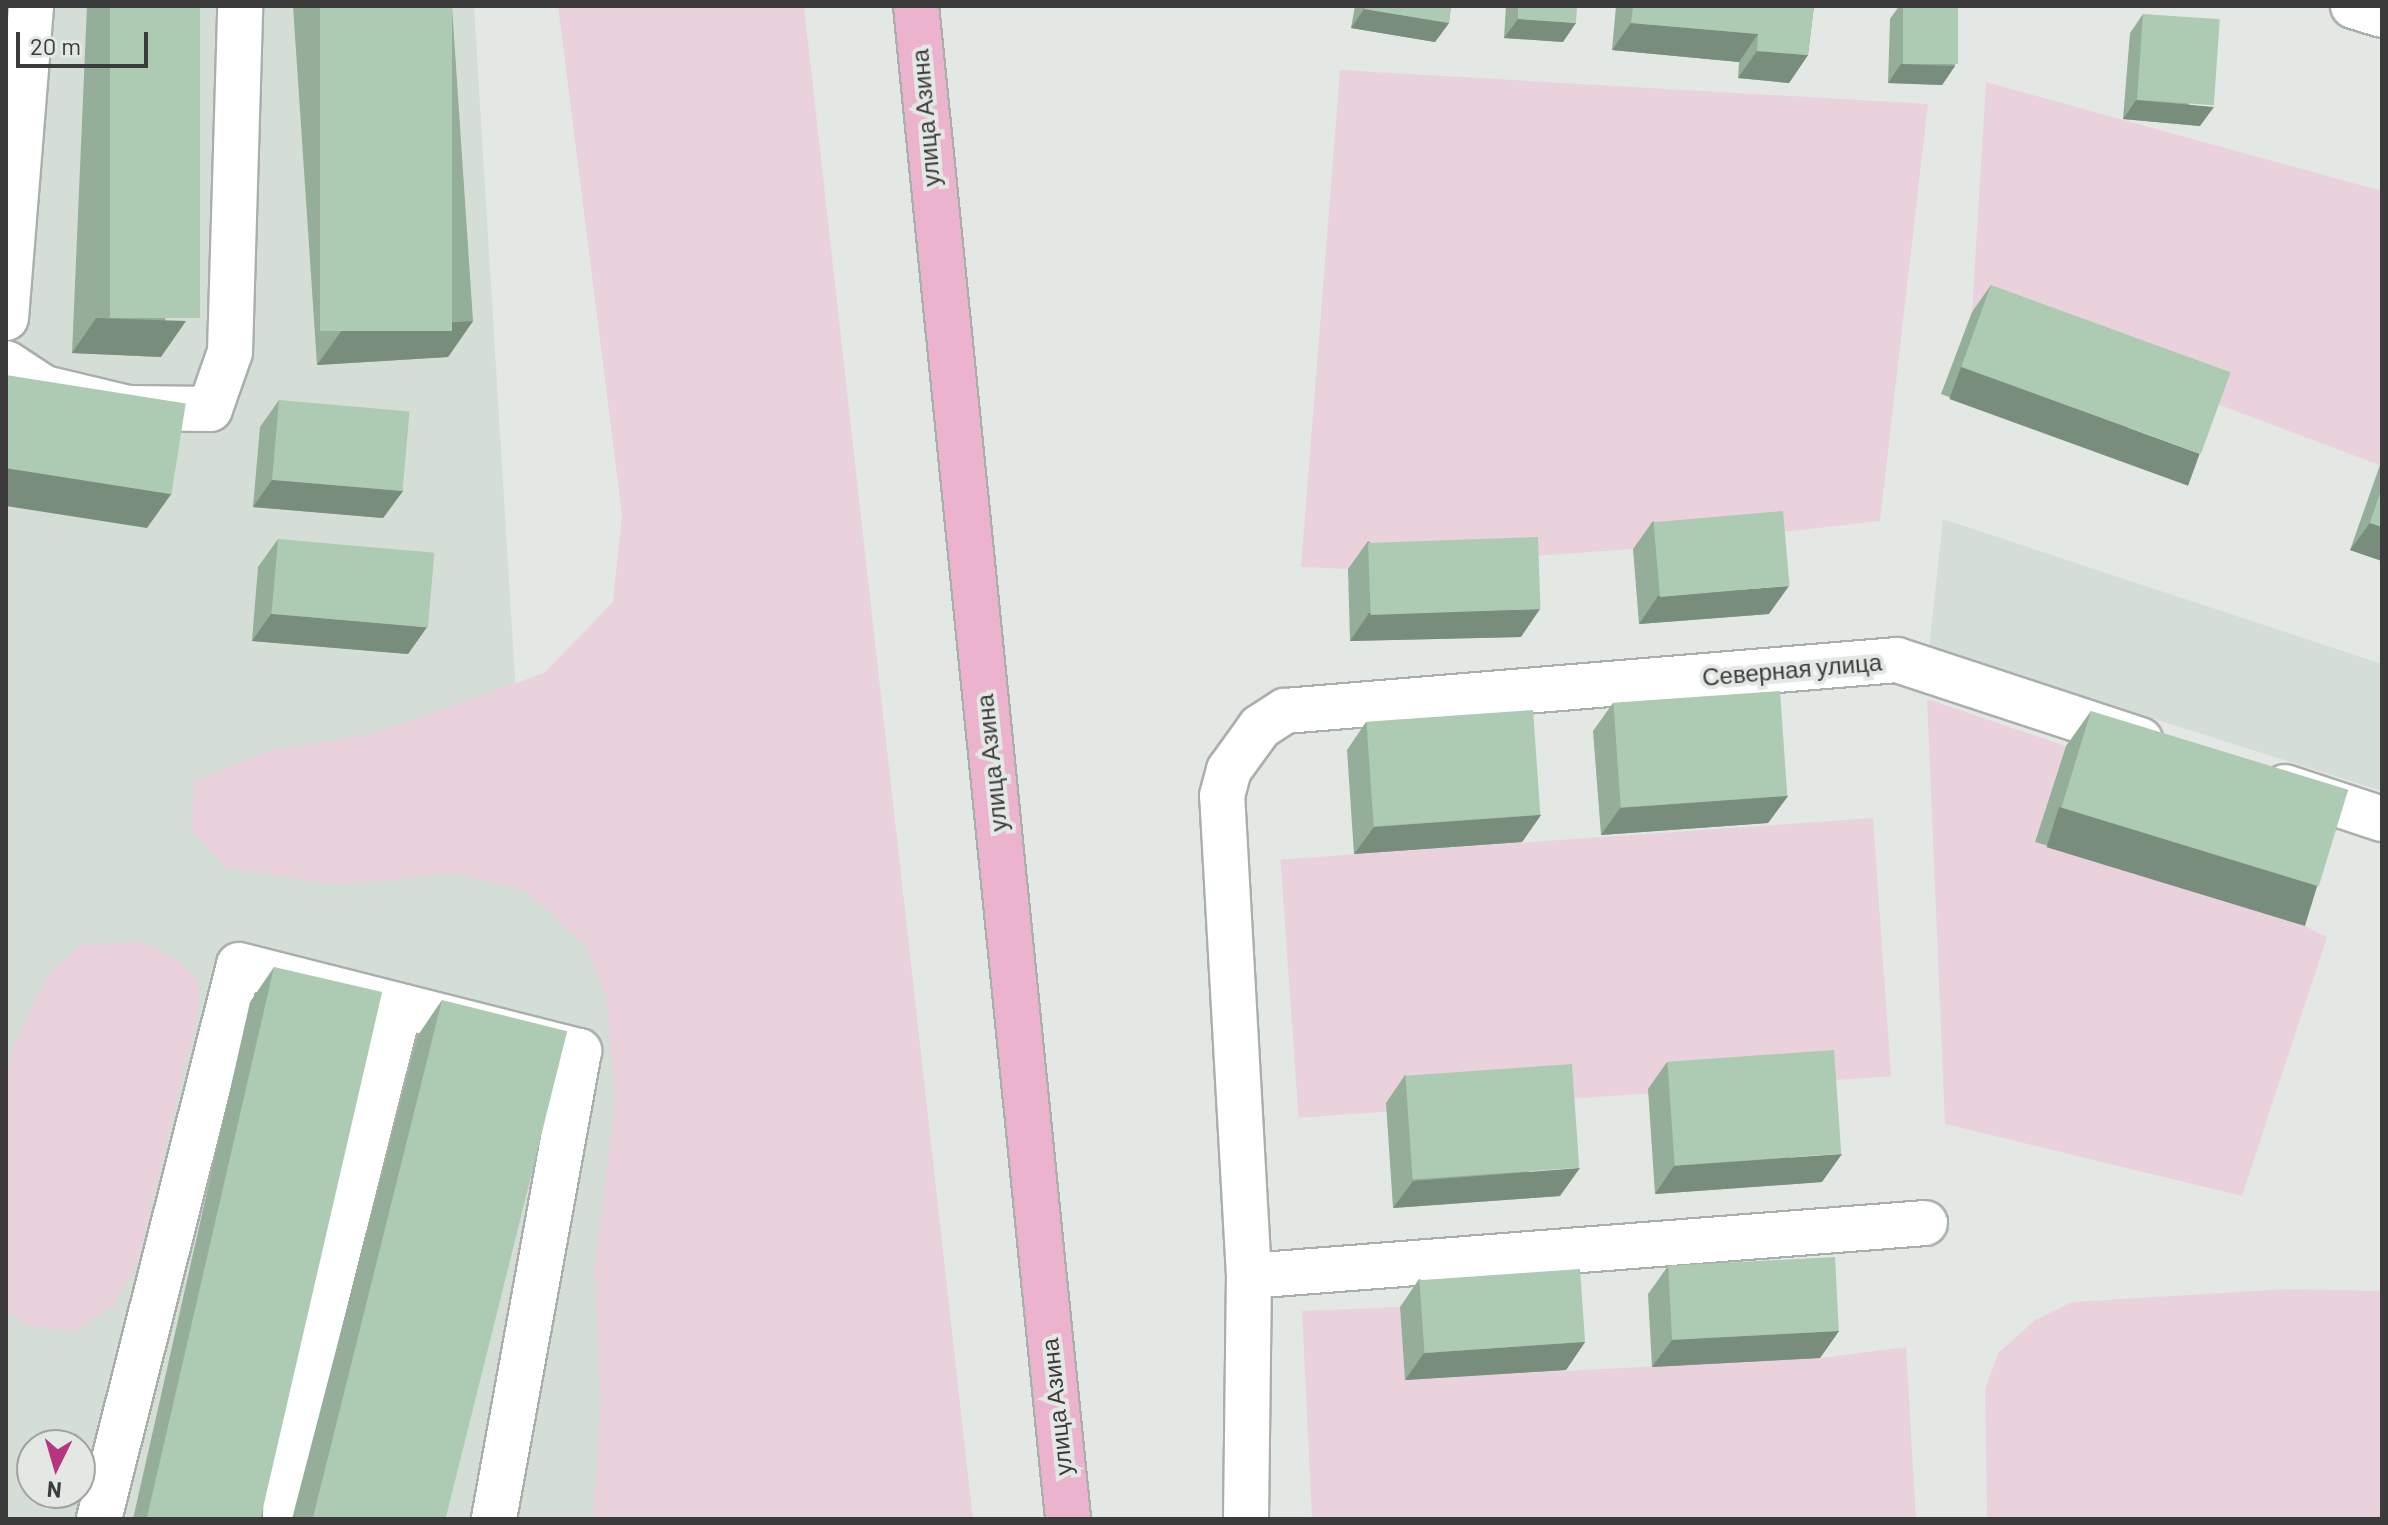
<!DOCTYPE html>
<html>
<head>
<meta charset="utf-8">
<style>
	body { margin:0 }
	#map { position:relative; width:2388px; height:1525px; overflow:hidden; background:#e4e8e5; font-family:Barlow,sans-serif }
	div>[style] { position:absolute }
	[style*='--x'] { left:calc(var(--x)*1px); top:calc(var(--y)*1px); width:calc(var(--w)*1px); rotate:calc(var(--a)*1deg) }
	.built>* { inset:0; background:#d4ded6 }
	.green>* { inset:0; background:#ead2dc; transform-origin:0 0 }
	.roads { filter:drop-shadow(2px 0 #abafac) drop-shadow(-2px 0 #abafac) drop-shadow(0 2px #abafac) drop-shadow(0 -2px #abafac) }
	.minor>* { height:44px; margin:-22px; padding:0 22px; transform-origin:22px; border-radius:22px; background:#fff }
	.major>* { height:44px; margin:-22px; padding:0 22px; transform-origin:22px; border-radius:22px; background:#ecb3cf }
	.wall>* { inset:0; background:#95ae9a }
	.shaded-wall>* { inset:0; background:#798d7d; transform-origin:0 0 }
	.building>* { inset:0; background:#adcab3; transform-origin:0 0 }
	span { translate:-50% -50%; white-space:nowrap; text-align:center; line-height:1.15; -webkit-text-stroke:8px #e4e8e5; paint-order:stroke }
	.street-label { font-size:24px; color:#3a3b3a }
	.frame { position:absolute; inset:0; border:8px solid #3a3b3a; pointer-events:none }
	.north { position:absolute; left:16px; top:1429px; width:80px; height:80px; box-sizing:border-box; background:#e4e8e5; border:2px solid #a0a3a1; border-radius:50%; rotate:185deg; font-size:22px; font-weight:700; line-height:32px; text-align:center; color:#3a3b3a }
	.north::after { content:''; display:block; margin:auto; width:28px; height:36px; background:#b7357e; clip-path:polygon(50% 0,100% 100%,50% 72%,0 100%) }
	.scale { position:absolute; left:16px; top:32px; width:132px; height:36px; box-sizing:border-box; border:4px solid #3a3b3a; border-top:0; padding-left:10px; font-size:24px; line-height:28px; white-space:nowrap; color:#3a3b3a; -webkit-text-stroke:6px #e4e8e5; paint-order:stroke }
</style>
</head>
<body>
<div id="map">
	<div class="built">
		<i style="clip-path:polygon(evenodd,6px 6px,474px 6px,519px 744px,608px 752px,715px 1519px,6px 1519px,6px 6px,32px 1445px,80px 1445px,80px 1493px,32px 1493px,32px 1445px)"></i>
		<i style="clip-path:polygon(1943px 519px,2382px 664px,2382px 791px,1929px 648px)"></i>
	</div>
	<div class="green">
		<i style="clip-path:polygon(558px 6px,804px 6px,973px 1519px,593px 1519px,601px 1404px,594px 1267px,615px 1101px,606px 996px,586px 946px,525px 890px,454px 873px,340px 885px,225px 868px,191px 830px,194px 781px,271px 750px,375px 733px,544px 673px,613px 602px,622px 515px)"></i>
		<i style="clip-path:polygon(1340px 70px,1928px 104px,1880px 521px,1633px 549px,1348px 569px,1301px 567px)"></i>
		<i style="clip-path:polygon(1986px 82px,2382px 191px,2382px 466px,1972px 312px)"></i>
		<i style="clip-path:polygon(1927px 699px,2066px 746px,2035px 842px,2293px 920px,2327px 937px,2242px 1196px,1945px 1124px)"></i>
		<i style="left:1873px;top:818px;width:259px;height:594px;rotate:86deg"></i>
		<i style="clip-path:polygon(144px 942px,185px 965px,199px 984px,199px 1007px,137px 1264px,114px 1304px,75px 1332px,29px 1326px,6px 1311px,6px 1075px,14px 1043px,47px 976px,81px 944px)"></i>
		<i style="clip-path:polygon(2290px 1289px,2382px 1291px,2382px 1519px,1987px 1519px,1985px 1390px,1998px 1353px,2035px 1320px,2072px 1302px)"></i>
		<i style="clip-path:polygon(1400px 1307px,1405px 1379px,1820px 1358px,1906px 1347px,1916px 1519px,1312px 1519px,1302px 1311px)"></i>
	</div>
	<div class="roads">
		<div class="minor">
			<i style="--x:2353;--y:6;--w:30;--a:17"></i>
			<i style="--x:6;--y:318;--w:313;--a:-85.4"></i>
			<i style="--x:6;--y:363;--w:45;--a:33.3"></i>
			<i style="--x:44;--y:388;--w:86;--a:13.4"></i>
			<i style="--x:128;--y:408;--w:82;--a:0.7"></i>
			<i style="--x:210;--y:409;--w:60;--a:-70.7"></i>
			<i style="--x:230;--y:352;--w:346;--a:-88.3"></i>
			<i style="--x:2285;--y:787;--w:102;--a:18.3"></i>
			<i style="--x:1249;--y:1276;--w:678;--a:-4.48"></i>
			<i style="--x:99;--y:1519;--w:571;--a:-75.82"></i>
			<i style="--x:239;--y:965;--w:351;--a:14.2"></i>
			<i style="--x:579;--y:1051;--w:476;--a:100.3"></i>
			<i style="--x:271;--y:1519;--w:529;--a:-75.88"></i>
			<i style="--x:1246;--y:1519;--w:243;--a:-89.3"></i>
			<i style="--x:1249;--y:1276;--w:481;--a:-93.2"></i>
			<i style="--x:1222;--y:796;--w:27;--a:-75"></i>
			<i style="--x:1229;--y:770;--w:53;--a:-54.2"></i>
			<i style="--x:1260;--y:727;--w:30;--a:-33"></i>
			<i style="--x:1285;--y:711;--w:614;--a:-4.76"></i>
			<i style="--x:1897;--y:660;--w:256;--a:18.2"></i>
		</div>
		<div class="major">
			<i style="--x:916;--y:6;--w:1521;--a:84.26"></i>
		</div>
	</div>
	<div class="wall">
		<i style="clip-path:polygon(87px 6px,200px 6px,161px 357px,72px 353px)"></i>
		<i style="clip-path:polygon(293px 6px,452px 6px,473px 321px,448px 357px,317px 365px)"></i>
		<i style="clip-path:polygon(1355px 6px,1451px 6px,1449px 23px,1435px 42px,1351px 28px)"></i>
		<i style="clip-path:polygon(1506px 6px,1577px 6px,1563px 42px,1504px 38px)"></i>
		<i style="clip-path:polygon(1616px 6px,1814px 6px,1808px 55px,1789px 83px,1738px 78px,1739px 62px,1612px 50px)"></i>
		<i style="clip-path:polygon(1899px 6px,1958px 6px,1955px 66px,1942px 85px,1888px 83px,1890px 19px)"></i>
		<i style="clip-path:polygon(2143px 14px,2200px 126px,2123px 119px,2130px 33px)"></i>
		<i style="clip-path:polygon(1991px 285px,2180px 482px,1941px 394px,1972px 312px)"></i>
		<i style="clip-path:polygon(279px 400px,403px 491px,383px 518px,253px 507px,260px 427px)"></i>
		<i style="clip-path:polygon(2382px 462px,2382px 561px,2350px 550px,2380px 465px)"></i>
		<i style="clip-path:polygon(1653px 521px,1769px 614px,1639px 624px,1633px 549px)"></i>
		<i style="clip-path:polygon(278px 539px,427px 627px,408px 654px,252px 641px,258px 567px)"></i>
		<i style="clip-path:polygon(1368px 541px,1521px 637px,1350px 641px,1348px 569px)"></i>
		<i style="clip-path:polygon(1613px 703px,1788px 796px,1768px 823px,1601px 835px,1593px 731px)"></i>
		<i style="clip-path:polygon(2091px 711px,2317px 885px,2293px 920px,2035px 842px,2066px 746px)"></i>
		<i style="clip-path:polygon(1366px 722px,1541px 815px,1522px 842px,1354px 854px,1347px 750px)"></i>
		<i style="clip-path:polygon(274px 967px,263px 1519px,133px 1519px,250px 1002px)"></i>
		<i style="clip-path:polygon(442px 1000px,441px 1519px,292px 1519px,418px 1035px)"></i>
		<i style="clip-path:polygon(1667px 1062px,1822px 1182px,1655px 1194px,1648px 1089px)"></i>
		<i style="clip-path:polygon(1405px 1075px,1560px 1196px,1393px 1208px,1386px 1103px)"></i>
		<i style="clip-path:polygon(1668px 1266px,1839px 1331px,1820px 1358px,1652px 1367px,1648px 1294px)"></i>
		<i style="clip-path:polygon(1419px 1279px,1585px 1342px,1566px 1370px,1405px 1380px,1400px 1307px)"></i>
	</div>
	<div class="shaded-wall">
		<i style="clip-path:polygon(1364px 9px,1449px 23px,1435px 42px,1351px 28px)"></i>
		<i style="clip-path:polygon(1518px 19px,1576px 23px,1563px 42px,1504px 38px)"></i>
		<i style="clip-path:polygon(1631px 23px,1758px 34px,1739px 62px,1612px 50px)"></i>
		<i style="clip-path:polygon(1757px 51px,1808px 55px,1789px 83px,1738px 78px)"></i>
		<i style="clip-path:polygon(1901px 64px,1955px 66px,1942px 85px,1888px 83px)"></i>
		<i style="clip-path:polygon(2136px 100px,2214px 107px,2200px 126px,2123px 119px)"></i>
		<i style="clip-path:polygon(96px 318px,186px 321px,161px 357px,72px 353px)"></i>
		<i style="clip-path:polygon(473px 321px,448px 357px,317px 365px,342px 330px)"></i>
		<i style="left:1961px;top:367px;width:254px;height:34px;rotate:20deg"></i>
		<i style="clip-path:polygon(6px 467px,172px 493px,147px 528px,6px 506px)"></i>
		<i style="clip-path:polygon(272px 480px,403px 491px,383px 518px,253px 507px)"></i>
		<i style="clip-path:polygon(2370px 523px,2382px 527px,2382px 561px,2350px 550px)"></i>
		<i style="clip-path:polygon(1789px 586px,1769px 614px,1639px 624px,1658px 596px)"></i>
		<i style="clip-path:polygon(1540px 609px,1521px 637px,1350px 641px,1369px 613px)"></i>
		<i style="clip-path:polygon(271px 614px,427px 627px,408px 654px,252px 641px)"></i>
		<i style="clip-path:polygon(1788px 796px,1768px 823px,1601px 835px,1620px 808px)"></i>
		<i style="left:2059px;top:807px;width:270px;height:42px;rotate:17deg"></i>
		<i style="clip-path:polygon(1541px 815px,1522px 842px,1354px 854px,1374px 827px)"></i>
		<i style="clip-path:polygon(1842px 1154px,1822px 1182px,1655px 1194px,1674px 1166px)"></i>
		<i style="clip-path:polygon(1580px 1168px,1560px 1196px,1393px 1208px,1413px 1181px)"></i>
		<i style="clip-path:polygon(1839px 1331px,1820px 1358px,1652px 1367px,1672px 1340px)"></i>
		<i style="clip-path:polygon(1585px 1342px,1566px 1370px,1405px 1380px,1424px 1353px)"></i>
	</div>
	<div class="building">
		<i style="left:110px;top:6px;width:90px;height:312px"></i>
		<i style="left:320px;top:6px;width:132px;height:325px"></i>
		<i style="clip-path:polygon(1365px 6px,1451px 6px,1449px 23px,1364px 9px)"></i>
		<i style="clip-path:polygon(1518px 6px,1577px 6px,1576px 23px,1518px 19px)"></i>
		<i style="clip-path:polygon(1633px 6px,1814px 6px,1808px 55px,1757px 51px,1758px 34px,1631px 23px)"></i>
		<i style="left:1903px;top:6px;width:55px;height:58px"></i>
		<i style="left:2143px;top:14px;width:77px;height:86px;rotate:4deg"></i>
		<i style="left:1991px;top:285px;width:255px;height:87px;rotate:20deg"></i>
		<i style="left:6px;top:375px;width:182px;height:92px;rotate:9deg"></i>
		<i style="left:279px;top:400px;width:131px;height:80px;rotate:5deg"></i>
		<i style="clip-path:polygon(2382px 487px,2382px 527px,2370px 523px)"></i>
		<i style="left:1783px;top:511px;width:75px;height:130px;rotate:85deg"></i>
		<i style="left:1538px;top:537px;width:72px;height:170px;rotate:88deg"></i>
		<i style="left:278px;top:539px;width:157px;height:75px;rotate:5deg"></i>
		<i style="left:1780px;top:691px;width:105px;height:167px;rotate:86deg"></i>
		<i style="left:1533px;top:710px;width:105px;height:167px;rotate:86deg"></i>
		<i style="left:2091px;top:711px;width:269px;height:101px;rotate:17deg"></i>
		<i style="left:274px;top:967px;width:111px;height:566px;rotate:13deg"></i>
		<i style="left:442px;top:1000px;width:129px;height:536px;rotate:14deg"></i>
		<i style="left:1834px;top:1050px;width:104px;height:167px;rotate:86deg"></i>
		<i style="left:1572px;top:1064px;width:104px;height:167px;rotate:86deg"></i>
		<i style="left:1835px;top:1257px;width:74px;height:167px;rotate:87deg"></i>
		<i style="left:1580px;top:1269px;width:73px;height:161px;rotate:86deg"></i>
	</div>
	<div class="street-label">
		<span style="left:925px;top:118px;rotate:-95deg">улица Азина</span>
		<span style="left:1792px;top:669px;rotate:-5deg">Северная улица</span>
		<span style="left:991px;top:763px;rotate:-96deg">улица Азина</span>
		<span style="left:1056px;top:1407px;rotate:-96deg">улица Азина</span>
	</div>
	<div class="frame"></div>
	<div class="north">N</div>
	<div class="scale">20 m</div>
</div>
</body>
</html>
